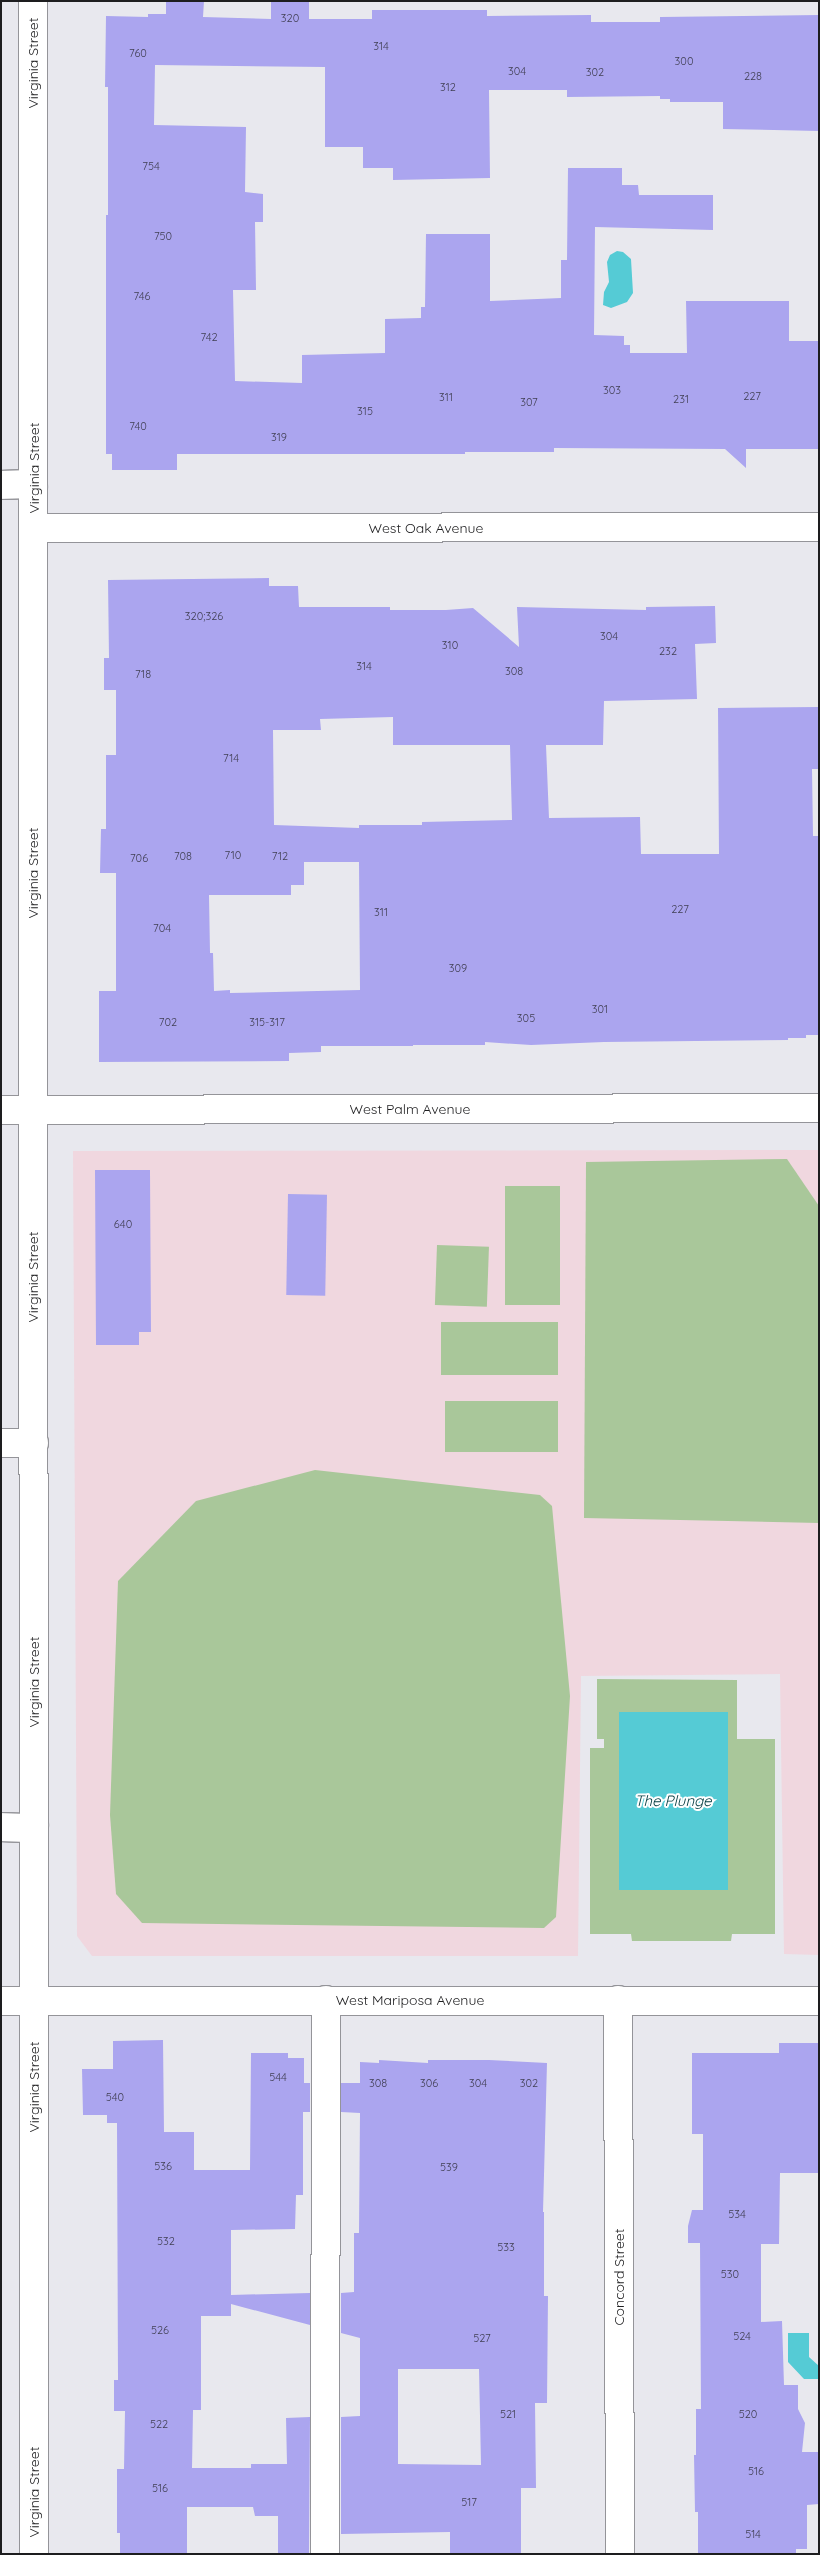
<!DOCTYPE html>
<html>
<head>
<meta charset="utf-8">
<style>
	body { margin:0 }
	#map { position:relative; width:820px; height:2555px; overflow:hidden; background:#e8e8ee; font-family:Quicksand,sans-serif }
	div>[style] { position:absolute }
	[style*='--x'] { left:calc(var(--x)*1px); top:calc(var(--y)*1px); width:calc(var(--w)*1px); rotate:calc(var(--a)*1deg) }
	.education>* { inset:0; background:#f0d7df }
	.green>* { inset:0; background:#a9c79a; transform-origin:0 0 }
	.water>* { inset:0; background:#55cbd5; transform-origin:0 0 }
	.building>* { inset:0; background:#aba5ef; transform-origin:0 0 }
	.roads { filter:drop-shadow(1px 0 #949499) drop-shadow(-1px 0 #949499) drop-shadow(0 1px #949499) drop-shadow(0 -1px #949499) }
	.minor>* { height:28px; margin:-14px; padding:0 14px; transform-origin:14px; border-radius:14px; background:#fff }
	span { translate:-50% -50%; white-space:nowrap; text-align:center; line-height:1.15; -webkit-text-stroke:4px #fff; paint-order:stroke }
	.number-label { font-size:11px; color:#403f53 }
	.number-label span { -webkit-text-stroke-width:0 }
	.street-label { font-size:14px; color:#1d1d1f }
	.water-label { font-size:15px; color:#013b40; font-style:italic }
	.frame { position:absolute; inset:0; border:2px solid #1d1d1f; pointer-events:none }
</style>
</head>
<body>
<div id="map">
	<div class="education">
		<i style="clip-path:polygon(819px 1150px,819px 1955px,784px 1954px,780px 1674px,581px 1676px,578px 1956px,92px 1956px,77px 1936px,73px 1151px)"></i>
	</div>
	<div class="green">
		<i style="clip-path:polygon(787px 1159px,819px 1206px,819px 1523px,584px 1518px,586px 1162px)"></i>
		<i style="left:505px;top:1186px;width:55px;height:119px"></i>
		<i style="left:437px;top:1245px;width:52px;height:60px;rotate:2deg"></i>
		<i style="left:441px;top:1322px;width:117px;height:53px"></i>
		<i style="left:445px;top:1401px;width:113px;height:51px"></i>
		<i style="clip-path:polygon(315px 1470px,540px 1495px,552px 1506px,570px 1696px,556px 1917px,544px 1928px,142px 1923px,116px 1894px,110px 1815px,118px 1581px,196px 1501px)"></i>
		<i style="clip-path:polygon(597px 1679px,737px 1680px,737px 1739px,775px 1739px,775px 1934px,732px 1934px,731px 1941px,632px 1941px,631px 1934px,590px 1934px,590px 1748px,604px 1748px,604px 1739px,597px 1739px)"></i>
	</div>
	<div class="water">
		<i style="clip-path:polygon(617px 251px,623px 252px,631px 259px,633px 293px,627px 302px,611px 308px,603px 305px,604px 292px,609px 282px,607px 262px,610px 255px)"></i>
		<i style="left:619px;top:1712px;width:109px;height:178px"></i>
		<i style="clip-path:polygon(788px 2333px,809px 2333px,809px 2357px,819px 2366px,819px 2379px,804px 2379px,788px 2362px)"></i>
	</div>
	<div class="building">
		<i style="clip-path:polygon(166px 1px,204px 1px,203px 17px,271px 19px,271px 2px,309px 2px,309px 19px,372px 19px,372px 10px,487px 10px,487px 16px,591px 15px,591px 22px,660px 22px,660px 17px,819px 15px,819px 131px,723px 129px,723px 102px,670px 102px,670px 99px,660px 99px,660px 96px,567px 97px,567px 90px,489px 90px,490px 178px,393px 180px,393px 168px,363px 168px,363px 147px,325px 147px,325px 67px,155px 65px,154px 125px,246px 127px,245px 192px,263px 194px,263px 222px,255px 222px,256px 290px,233px 290px,235px 381px,302px 383px,302px 355px,385px 353px,385px 319px,421px 318px,421px 307px,425px 307px,426px 234px,490px 234px,490px 301px,561px 298px,561px 260px,567px 260px,568px 168px,622px 168px,622px 185px,638px 185px,639px 195px,713px 195px,713px 230px,595px 227px,594px 335px,624px 336px,624px 345px,630px 345px,630px 353px,687px 353px,686px 301px,789px 301px,789px 341px,819px 341px,819px 449px,746px 449px,746px 468px,725px 449px,554px 448px,554px 452px,465px 452px,465px 454px,177px 454px,177px 470px,112px 470px,112px 454px,106px 454px,106px 215px,108px 215px,108px 87px,105px 87px,106px 16px,148px 17px,148px 14px,166px 14px)"></i>
		<i style="clip-path:polygon(evenodd,269px 578px,269px 586px,298px 586px,299px 607px,390px 607px,390px 610px,446px 610px,473px 608px,519px 647px,517px 607px,646px 610px,646px 607px,715px 606px,716px 643px,695px 644px,697px 699px,604px 701px,603px 745px,546px 745px,549px 818px,640px 817px,641px 854px,719px 854px,718px 708px,819px 707px,819px 769px,812px 769px,813px 836px,819px 836px,819px 1035px,806px 1035px,806px 1038px,788px 1038px,788px 1040px,604px 1042px,531px 1045px,485px 1042px,485px 1045px,413px 1045px,413px 1046px,321px 1046px,321px 1052px,289px 1053px,289px 1061px,99px 1062px,99px 991px,116px 991px,116px 873px,100px 873px,101px 829px,106px 829px,106px 755px,116px 755px,116px 690px,104px 690px,104px 658px,109px 658px,108px 580px,269px 578px,393px 717px,393px 745px,510px 745px,512px 820px,422px 822px,422px 825px,359px 825px,359px 828px,274px 825px,273px 730px,321px 730px,320px 719px,393px 717px,269px 578px,304px 862px,359px 862px,360px 990px,230px 993px,230px 990px,214px 991px,213px 953px,210px 953px,209px 895px,291px 895px,291px 885px,304px 885px,304px 862px)"></i>
		<i style="clip-path:polygon(95px 1170px,150px 1170px,151px 1332px,139px 1332px,139px 1345px,96px 1345px)"></i>
		<i style="left:288px;top:1194px;width:39px;height:101px;rotate:1deg"></i>
		<i style="clip-path:polygon(163px 2040px,164px 2132px,194px 2132px,194px 2170px,250px 2170px,251px 2053px,288px 2053px,288px 2058px,304px 2058px,304px 2083px,310px 2083px,310px 2112px,303px 2112px,303px 2195px,296px 2195px,295px 2229px,231px 2230px,231px 2295px,310px 2293px,310px 2325px,231px 2304px,231px 2316px,201px 2316px,201px 2410px,193px 2410px,192px 2468px,251px 2468px,251px 2464px,287px 2464px,286px 2418px,310px 2417px,309px 2554px,278px 2554px,278px 2516px,255px 2516px,253px 2507px,187px 2507px,187px 2554px,120px 2554px,120px 2533px,117px 2533px,117px 2469px,124px 2469px,125px 2411px,114px 2411px,114px 2380px,118px 2380px,117px 2123px,107px 2123px,107px 2115px,83px 2115px,82px 2069px,113px 2069px,113px 2041px)"></i>
		<i style="clip-path:polygon(779px 2043px,819px 2043px,819px 2173px,780px 2173px,779px 2244px,761px 2244px,761px 2322px,782px 2321px,784px 2385px,798px 2385px,798px 2409px,805px 2423px,802px 2452px,819px 2452px,819px 2504px,807px 2505px,807px 2549px,796px 2549px,796px 2554px,698px 2554px,698px 2512px,695px 2512px,694px 2455px,696px 2455px,696px 2409px,701px 2409px,700px 2243px,688px 2243px,688px 2226px,692px 2210px,703px 2210px,703px 2134px,692px 2134px,692px 2053px,779px 2053px)"></i>
		<i style="clip-path:polygon(evenodd,379px 2060px,428px 2063px,428px 2060px,489px 2060px,547px 2063px,543px 2212px,544px 2212px,544px 2296px,548px 2296px,547px 2403px,535px 2403px,536px 2488px,521px 2488px,521px 2554px,450px 2554px,450px 2532px,341px 2534px,341px 2417px,360px 2416px,360px 2338px,341px 2333px,341px 2293px,354px 2292px,354px 2233px,359px 2233px,360px 2113px,341px 2112px,341px 2083px,360px 2083px,360px 2062px,379px 2063px,379px 2060px,398px 2369px,479px 2369px,481px 2465px,398px 2464px,398px 2369px)"></i>
	</div>
	<div class="roads">
		<div class="minor">
			<i style="--x:33;--y:1;--w:2553;--a:89.98"></i>
			<i style="--x:1;--y:485;--w:32;--a:-2"></i>
			<i style="--x:34;--y:528;--w:785;--a:-0.07"></i>
			<i style="--x:1;--y:1110;--w:818;--a:-0.14"></i>
			<i style="--x:1;--y:1443;--w:33;--a:0"></i>
			<i style="--x:1;--y:1827;--w:33;--a:2"></i>
			<i style="--x:618;--y:2000;--w:554;--a:89.79"></i>
			<i style="--x:1;--y:2001;--w:818;--a:0"></i>
			<i style="--x:325;--y:2554;--w:554;--a:-89.9"></i>
		</div>
	</div>
	<div class="number-label">
		<span style="left:290px;top:18px">320</span>
		<span style="left:381px;top:46px">314</span>
		<span style="left:138px;top:53px">760</span>
		<span style="left:684px;top:61px">300</span>
		<span style="left:517px;top:71px">304</span>
		<span style="left:595px;top:72px">302</span>
		<span style="left:753px;top:76px">228</span>
		<span style="left:448px;top:87px">312</span>
		<span style="left:151px;top:166px">754</span>
		<span style="left:163px;top:236px">750</span>
		<span style="left:142px;top:296px">746</span>
		<span style="left:209px;top:337px">742</span>
		<span style="left:612px;top:390px">303</span>
		<span style="left:752px;top:396px">227</span>
		<span style="left:446px;top:397px">311</span>
		<span style="left:681px;top:399px">231</span>
		<span style="left:529px;top:402px">307</span>
		<span style="left:365px;top:411px">315</span>
		<span style="left:138px;top:426px">740</span>
		<span style="left:279px;top:437px">319</span>
		<span style="left:204px;top:616px">320;326</span>
		<span style="left:609px;top:636px">304</span>
		<span style="left:450px;top:645px">310</span>
		<span style="left:668px;top:651px">232</span>
		<span style="left:364px;top:666px">314</span>
		<span style="left:514px;top:671px">308</span>
		<span style="left:143px;top:674px">718</span>
		<span style="left:231px;top:758px">714</span>
		<span style="left:233px;top:855px">710</span>
		<span style="left:183px;top:856px">708</span>
		<span style="left:280px;top:856px">712</span>
		<span style="left:139px;top:858px">706</span>
		<span style="left:680px;top:909px">227</span>
		<span style="left:381px;top:912px">311</span>
		<span style="left:162px;top:928px">704</span>
		<span style="left:458px;top:968px">309</span>
		<span style="left:600px;top:1009px">301</span>
		<span style="left:526px;top:1018px">305</span>
		<span style="left:168px;top:1022px">702</span>
		<span style="left:267px;top:1022px">315-317</span>
		<span style="left:123px;top:1224px">640</span>
		<span style="left:278px;top:2077px">544</span>
		<span style="left:378px;top:2083px">308</span>
		<span style="left:429px;top:2083px">306</span>
		<span style="left:478px;top:2083px">304</span>
		<span style="left:529px;top:2083px">302</span>
		<span style="left:115px;top:2097px">540</span>
		<span style="left:163px;top:2166px">536</span>
		<span style="left:449px;top:2167px">539</span>
		<span style="left:737px;top:2214px">534</span>
		<span style="left:166px;top:2241px">532</span>
		<span style="left:506px;top:2247px">533</span>
		<span style="left:730px;top:2274px">530</span>
		<span style="left:160px;top:2330px">526</span>
		<span style="left:742px;top:2336px">524</span>
		<span style="left:482px;top:2338px">527</span>
		<span style="left:508px;top:2414px">521</span>
		<span style="left:748px;top:2414px">520</span>
		<span style="left:159px;top:2424px">522</span>
		<span style="left:756px;top:2471px">516</span>
		<span style="left:160px;top:2488px">516</span>
		<span style="left:469px;top:2502px">517</span>
		<span style="left:753px;top:2534px">514</span>
	</div>
	<div class="street-label">
		<span style="left:33px;top:63px;rotate:-90deg">Virginia Street</span>
		<span style="left:34px;top:468px;rotate:-90deg">Virginia Street</span>
		<span style="left:426px;top:528px">West Oak Avenue</span>
		<span style="left:33px;top:873px;rotate:-90deg">Virginia Street</span>
		<span style="left:410px;top:1109px">West Palm Avenue</span>
		<span style="left:33px;top:1277px;rotate:-90deg">Virginia Street</span>
		<span style="left:34px;top:1682px;rotate:-90deg">Virginia Street</span>
		<span style="left:410px;top:2000px">West Mariposa Avenue</span>
		<span style="left:34px;top:2087px;rotate:-90deg">Virginia Street</span>
		<span style="left:619px;top:2277px;rotate:-90deg">Concord Street</span>
		<span style="left:34px;top:2492px;rotate:-90deg">Virginia Street</span>
	</div>
	<div class="water-label">
		<span style="left:673px;top:1801px">The Plunge</span>
	</div>
	<div class="frame"></div>
</div>
</body>
</html>
